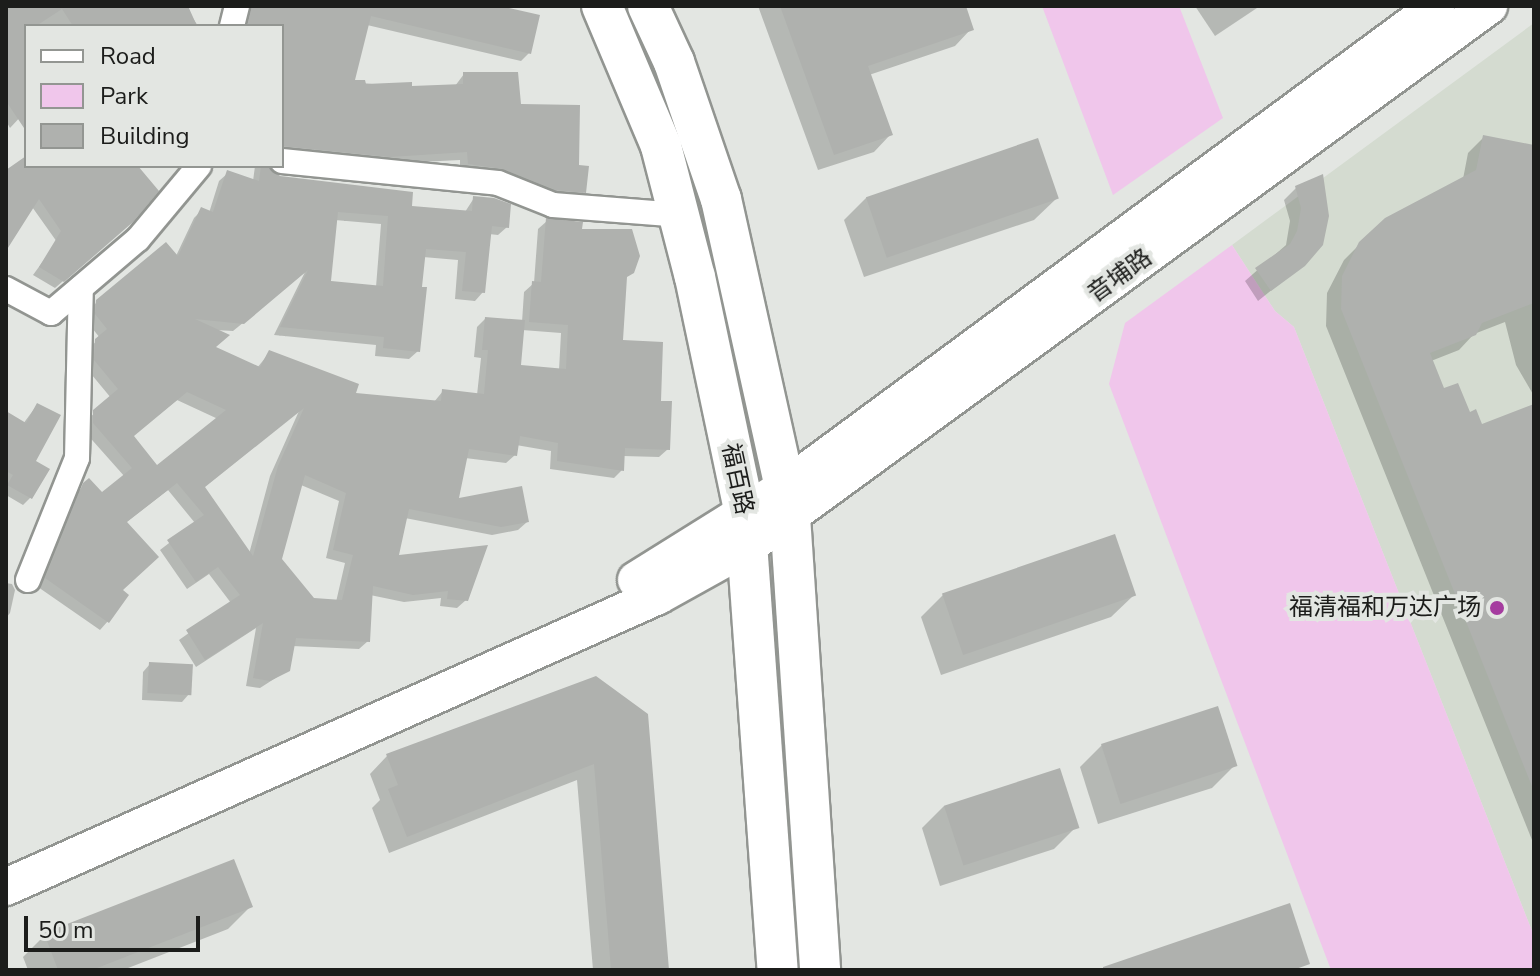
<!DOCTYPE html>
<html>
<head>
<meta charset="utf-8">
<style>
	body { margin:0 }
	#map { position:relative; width:1540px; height:976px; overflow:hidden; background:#e3e6e2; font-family:"Nunito Sans","Noto Sans SC",sans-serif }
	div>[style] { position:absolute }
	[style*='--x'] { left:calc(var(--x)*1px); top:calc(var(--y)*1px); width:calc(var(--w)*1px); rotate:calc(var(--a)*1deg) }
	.built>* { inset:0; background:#d4dbd0 }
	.green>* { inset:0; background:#f0c6eb }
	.shadow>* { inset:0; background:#0003 }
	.building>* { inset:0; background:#afb1ae; transform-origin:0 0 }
	.roads { filter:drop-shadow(2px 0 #929591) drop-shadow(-2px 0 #929591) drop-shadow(0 2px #929591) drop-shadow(0 -2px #929591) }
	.street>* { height:24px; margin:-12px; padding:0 12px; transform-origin:12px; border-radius:12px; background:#fff }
	.secondary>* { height:36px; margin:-18px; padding:0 18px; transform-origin:18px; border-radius:18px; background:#fff }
	.primary>* { height:40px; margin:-20px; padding:0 20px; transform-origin:20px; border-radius:20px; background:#fff }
	.dots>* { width:22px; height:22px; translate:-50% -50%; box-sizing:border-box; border:4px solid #e3e6e2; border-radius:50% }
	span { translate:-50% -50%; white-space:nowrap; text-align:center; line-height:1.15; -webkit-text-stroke:8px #e3e6e2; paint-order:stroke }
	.street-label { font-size:24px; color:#1c1d1b }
	.poi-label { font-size:24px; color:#1c1d1b }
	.right { translate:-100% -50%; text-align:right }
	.frame { position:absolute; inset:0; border:8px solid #1c1d1b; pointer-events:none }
	.legend { position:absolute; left:24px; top:24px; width:260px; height:144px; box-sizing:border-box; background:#e3e6e2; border:2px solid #939692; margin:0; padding:10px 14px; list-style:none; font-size:24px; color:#1c1d1b }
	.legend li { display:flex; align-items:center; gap:16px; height:40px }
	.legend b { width:40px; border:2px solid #939692 }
	.scale { position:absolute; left:24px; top:916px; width:176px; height:36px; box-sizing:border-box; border:4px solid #1c1d1b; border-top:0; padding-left:10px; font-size:24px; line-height:28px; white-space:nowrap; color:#1c1d1b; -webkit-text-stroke:6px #e3e6e2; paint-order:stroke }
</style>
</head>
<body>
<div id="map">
	<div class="built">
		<i style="clip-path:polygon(1534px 23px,1534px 936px,1294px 327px,1275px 311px,1232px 245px)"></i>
	</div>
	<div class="green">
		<i style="clip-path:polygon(1042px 6px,1179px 6px,1223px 118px,1113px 195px)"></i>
		<i style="clip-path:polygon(1232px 245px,1275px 311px,1294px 327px,1534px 936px,1534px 970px,1331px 970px,1109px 384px,1125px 323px)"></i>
	</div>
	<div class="shadow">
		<i style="clip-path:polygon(185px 6px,198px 26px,26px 26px,26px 115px,24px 113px,10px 128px,6px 121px,6px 7px)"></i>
		<i style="clip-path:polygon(241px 6px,496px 6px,530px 52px,521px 61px,367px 25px,353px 82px,410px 88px,455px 86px,464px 74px,520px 106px,577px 166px,584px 192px,576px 200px,460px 172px,460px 160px,380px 164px,282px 156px,282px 26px,242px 26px)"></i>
		<i style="clip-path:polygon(758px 6px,963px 6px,971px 29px,955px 46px,869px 75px,890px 135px,874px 152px,818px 170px)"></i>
		<i style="clip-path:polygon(1195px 6px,1260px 6px,1215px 36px)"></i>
		<i style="clip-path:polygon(1484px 137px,1534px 147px,1534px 396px,1516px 365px,1505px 322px,1474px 334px,1459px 350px,1431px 361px,1443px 391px,1481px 427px,1534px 410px,1534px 845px,1326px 326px,1327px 293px,1344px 260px,1360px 244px,1463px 179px,1468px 153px)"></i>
		<i style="clip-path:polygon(26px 158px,26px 166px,136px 166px,123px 229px,55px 288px,33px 275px,57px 242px,8px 173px)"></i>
		<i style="clip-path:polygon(evenodd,255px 166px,266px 166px,279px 178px,410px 207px,465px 212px,474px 198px,507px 227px,498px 235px,489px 234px,483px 292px,475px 301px,455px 299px,458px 260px,423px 257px,418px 351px,409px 359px,375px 356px,376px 345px,274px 335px,305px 272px,233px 331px,215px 330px,214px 348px,257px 368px,270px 352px,353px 395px,434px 402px,443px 391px,477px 395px,481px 358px,474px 357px,477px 327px,485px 319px,522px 322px,524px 292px,534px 283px,538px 229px,547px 221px,579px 231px,625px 278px,621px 342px,658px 403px,668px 449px,659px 457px,623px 456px,622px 470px,614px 478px,550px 469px,551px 451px,516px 445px,515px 455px,506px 463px,465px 458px,456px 500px,527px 522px,518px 530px,492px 535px,405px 518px,396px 557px,466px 600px,457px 608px,440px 606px,441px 598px,404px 602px,370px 595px,368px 641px,359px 649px,292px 646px,288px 670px,260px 688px,246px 686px,256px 628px,196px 667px,179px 640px,231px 603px,209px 574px,187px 589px,160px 550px,195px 523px,168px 490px,125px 523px,120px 591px,108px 621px,100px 630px,38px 587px,75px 494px,89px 481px,102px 495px,125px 477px,85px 432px,86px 421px,111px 398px,87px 369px,87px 350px,100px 338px,88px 323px,88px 311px,97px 302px,176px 256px,194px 218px,202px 210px,209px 213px,219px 181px,228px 173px,253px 181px,255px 166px,335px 220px,381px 224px,376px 287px,329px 283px,335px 220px,255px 166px,522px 330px,561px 333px,559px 370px,519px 366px,522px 330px,255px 166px,177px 400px,218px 419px,157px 468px,132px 436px,177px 400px,255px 166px,299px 411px,270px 476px,249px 554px,203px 488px,299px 411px,255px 166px,301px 485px,339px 501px,326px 558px,345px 563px,336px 602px,313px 600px,280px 559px,301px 485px)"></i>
		<i style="clip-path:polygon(1321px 177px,1304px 264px,1258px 301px,1245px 281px,1286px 245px,1290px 221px,1284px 200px,1296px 188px)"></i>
		<i style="clip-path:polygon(866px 198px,1057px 198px,1034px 220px,864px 277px,844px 220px)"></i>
		<i style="clip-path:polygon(37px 405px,30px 498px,23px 505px,6px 495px,6px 413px,23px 424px)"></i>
		<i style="clip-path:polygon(6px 583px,12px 584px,15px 590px,10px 613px,6px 618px)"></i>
		<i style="clip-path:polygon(943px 595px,1134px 595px,1111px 617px,941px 675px,921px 617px)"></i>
		<i style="clip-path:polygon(150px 664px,189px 694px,182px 702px,142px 700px,143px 672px)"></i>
		<i style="clip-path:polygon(596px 678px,667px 970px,593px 970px,577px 780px,389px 853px,372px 808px,380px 800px,370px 774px,387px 756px)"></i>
		<i style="clip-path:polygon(1102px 745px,1234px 766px,1212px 788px,1098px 824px,1080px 767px)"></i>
		<i style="clip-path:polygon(944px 806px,1076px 827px,1054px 849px,940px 886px,922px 828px)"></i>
		<i style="clip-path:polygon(250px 907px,228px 929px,123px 970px,28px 970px,23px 957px,45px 935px)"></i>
	</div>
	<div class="building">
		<i style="clip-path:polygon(6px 6px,188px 6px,197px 26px,73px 26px,62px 9px,36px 26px,26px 26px,26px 131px,6px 101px)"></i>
		<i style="clip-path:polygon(252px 6px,500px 6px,540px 15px,531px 54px,371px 16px,355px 80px,365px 80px,366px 84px,412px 82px,412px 86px,463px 84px,463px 72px,518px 72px,521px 104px,580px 105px,579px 165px,589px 166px,586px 193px,556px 190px,503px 169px,468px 164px,467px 152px,390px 157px,282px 146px,282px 26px,247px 26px)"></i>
		<i style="clip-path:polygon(780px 6px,966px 6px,974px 30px,868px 66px,893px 135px,834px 155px)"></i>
		<i style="clip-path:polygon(1483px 135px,1534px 145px,1534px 303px,1482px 323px,1476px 335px,1430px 353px,1444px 388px,1458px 383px,1470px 412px,1476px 409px,1482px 424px,1534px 404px,1533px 789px,1341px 309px,1342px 276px,1359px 242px,1385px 218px,1476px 170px)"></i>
		<i style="left:1038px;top:138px;width:64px;height:182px;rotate:71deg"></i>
		<i style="clip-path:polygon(26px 156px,26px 166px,138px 166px,159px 191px,133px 222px,64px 282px,39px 267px,61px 231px,39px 199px,6px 251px,6px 170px)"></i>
		<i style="clip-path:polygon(evenodd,261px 166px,268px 166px,280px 176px,413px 192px,412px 206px,472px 211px,473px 196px,494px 198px,511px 204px,509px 228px,492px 226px,485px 293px,462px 291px,466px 252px,426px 249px,422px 287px,427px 287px,420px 352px,383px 348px,384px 337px,280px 327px,308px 270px,244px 324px,195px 319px,230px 335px,216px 347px,260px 367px,269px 350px,359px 384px,356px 393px,441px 401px,442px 389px,484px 394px,488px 350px,482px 350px,485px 317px,525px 320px,521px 365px,566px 369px,568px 325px,529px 322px,532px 281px,541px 282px,546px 218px,583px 222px,582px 229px,632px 229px,640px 256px,634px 273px,627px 277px,623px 340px,663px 342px,661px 401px,672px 401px,670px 450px,625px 448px,624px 471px,557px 461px,558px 443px,520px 436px,517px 456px,469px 449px,459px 498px,522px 486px,529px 522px,501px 527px,409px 509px,399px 555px,488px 545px,468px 601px,447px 599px,448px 591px,413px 595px,373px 586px,370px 642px,296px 638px,290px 671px,270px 681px,253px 678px,263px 623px,205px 660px,186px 630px,240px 595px,218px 567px,196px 582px,167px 540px,204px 515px,177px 483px,127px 522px,159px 557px,123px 590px,129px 595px,109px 623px,45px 578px,83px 483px,89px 478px,102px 492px,132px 468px,93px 423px,93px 410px,118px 389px,94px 360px,95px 339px,107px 329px,95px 314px,96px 300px,166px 242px,178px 256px,201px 207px,213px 212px,227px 170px,259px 181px,261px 166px,338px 212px,388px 216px,383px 286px,331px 281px,338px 212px,261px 166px,187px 392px,226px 410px,157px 465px,134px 436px,187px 392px,261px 166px,304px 408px,278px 466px,253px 556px,205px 487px,304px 408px,261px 166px,305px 475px,346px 493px,333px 550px,353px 555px,342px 600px,314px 598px,282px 559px,305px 475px)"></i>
		<i style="clip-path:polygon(1323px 174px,1329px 216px,1323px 245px,1305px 266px,1271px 291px,1255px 268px,1290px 244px,1297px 231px,1301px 208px,1295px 186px)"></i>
		<i style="clip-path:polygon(37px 403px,61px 415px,36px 461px,50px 469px,32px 499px,7px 485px,13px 475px,6px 471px,6px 411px,26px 423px)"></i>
		<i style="left:1115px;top:534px;width:65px;height:183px;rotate:71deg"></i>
		<i style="left:149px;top:662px;width:44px;height:31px;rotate:3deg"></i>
		<i style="clip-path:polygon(596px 676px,648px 714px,669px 970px,611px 970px,594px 764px,407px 837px,388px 789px,398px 785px,386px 754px)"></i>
		<i style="left:1218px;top:706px;width:63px;height:123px;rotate:72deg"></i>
		<i style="left:1060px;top:768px;width:63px;height:122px;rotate:72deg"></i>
		<i style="clip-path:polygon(234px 859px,253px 907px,92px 970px,58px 970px,44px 933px)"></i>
		<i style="clip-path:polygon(1290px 903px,1310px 964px,1293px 970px,1103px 970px,1103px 967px)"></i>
	</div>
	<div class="roads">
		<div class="street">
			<i style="--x:232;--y:26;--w:21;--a:-76"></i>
			<i style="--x:282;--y:161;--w:217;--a:5.8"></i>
			<i style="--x:498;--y:183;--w:59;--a:21.8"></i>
			<i style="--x:553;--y:205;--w:126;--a:4.5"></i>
			<i style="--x:6;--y:289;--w:51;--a:28.1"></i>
			<i style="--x:51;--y:313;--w:114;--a:-40.4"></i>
			<i style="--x:138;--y:239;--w:95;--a:-50.1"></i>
			<i style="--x:28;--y:580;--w:131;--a:-68.1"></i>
			<i style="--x:77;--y:458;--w:170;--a:-88.7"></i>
		</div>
		<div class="secondary">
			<i style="--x:636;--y:580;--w:176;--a:-32"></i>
			<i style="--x:785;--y:487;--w:810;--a:-36.42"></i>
			<i style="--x:6;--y:887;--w:714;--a:-24.05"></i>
			<i style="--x:658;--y:596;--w:105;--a:-29"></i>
			<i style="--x:750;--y:545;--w:915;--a:-36.11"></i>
		</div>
		<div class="primary">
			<i style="--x:602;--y:6;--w:152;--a:67.1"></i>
			<i style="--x:661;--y:146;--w:135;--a:75.5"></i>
			<i style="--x:695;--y:277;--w:243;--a:78.1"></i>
			<i style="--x:745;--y:515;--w:456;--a:85.9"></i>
			<i style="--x:648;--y:6;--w:62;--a:65.1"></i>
			<i style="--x:674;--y:62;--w:145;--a:71.1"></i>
			<i style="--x:721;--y:199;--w:295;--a:77.5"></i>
			<i style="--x:785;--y:487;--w:29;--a:80"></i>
			<i style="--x:790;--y:516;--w:455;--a:86.2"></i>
		</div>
	</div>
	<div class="dots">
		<i style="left:1497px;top:608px;background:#a53c9f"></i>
	</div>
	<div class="street-label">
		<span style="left:1120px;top:276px;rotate:-36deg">音埔路</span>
		<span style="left:737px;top:479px;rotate:78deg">福百路</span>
	</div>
	<div class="poi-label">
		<span class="right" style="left:1481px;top:608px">福清福和万达广场</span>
	</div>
	<div class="frame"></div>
	<ul class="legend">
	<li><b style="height:10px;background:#fff"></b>Road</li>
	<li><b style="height:22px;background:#f0c6eb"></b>Park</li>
	<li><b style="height:22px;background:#afb1ae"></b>Building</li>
	</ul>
	<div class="scale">50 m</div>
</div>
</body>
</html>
